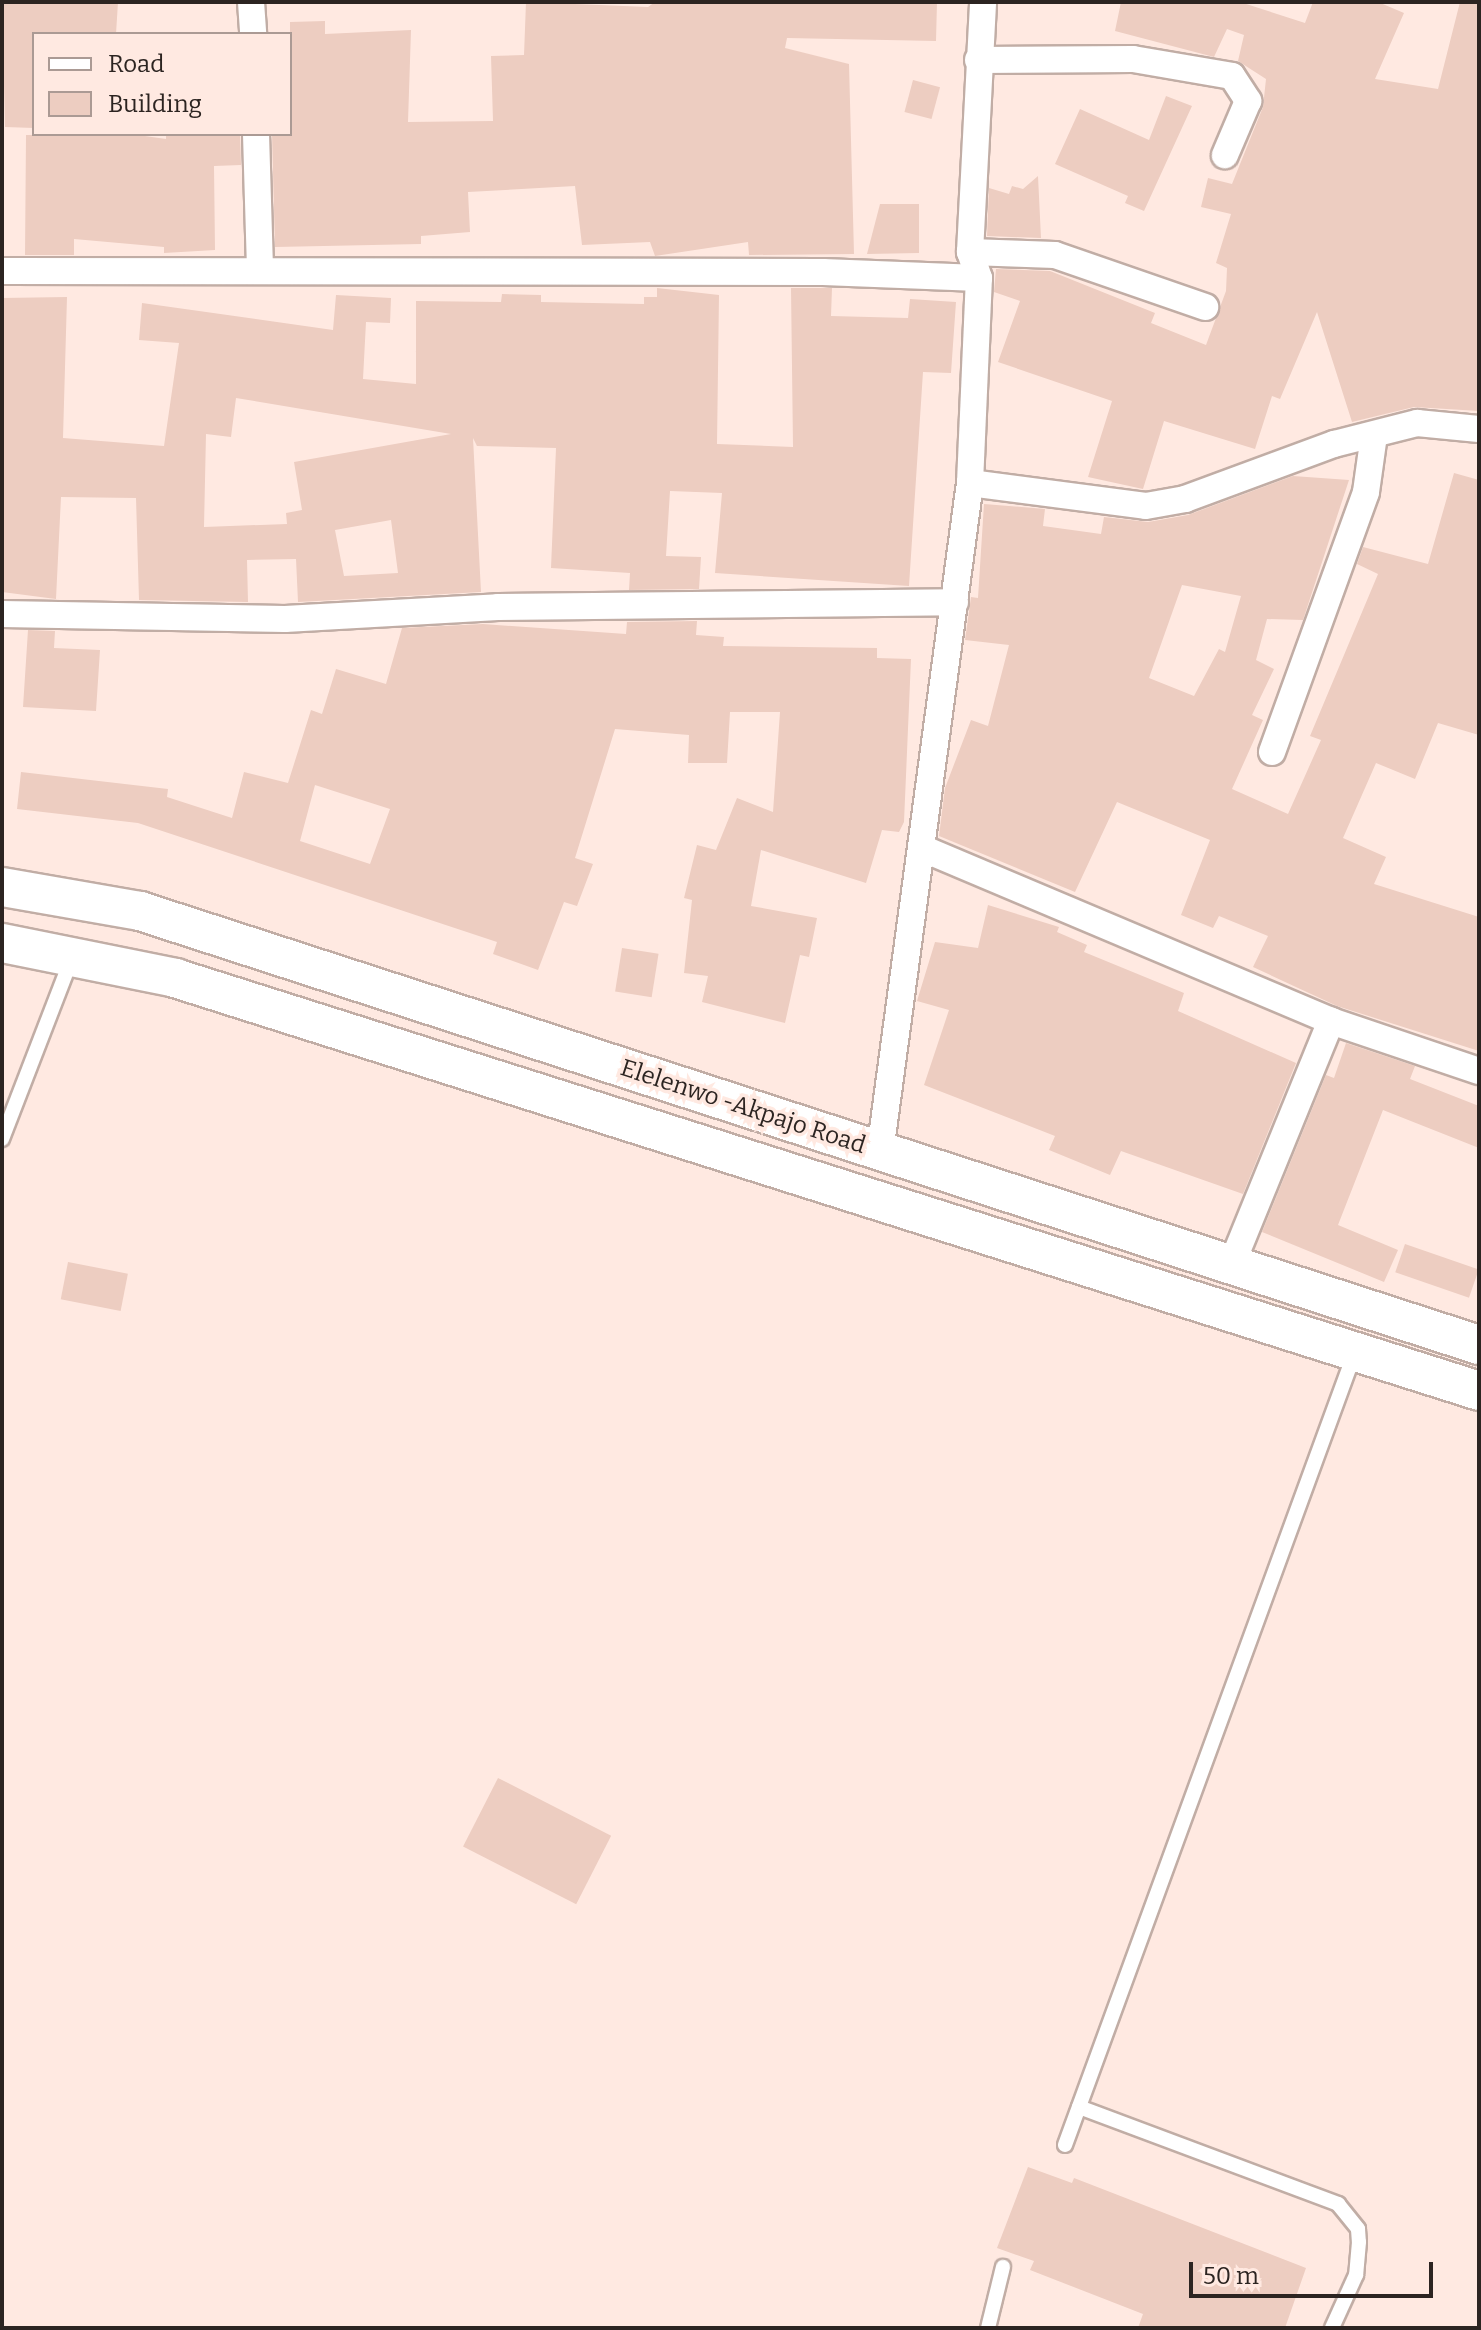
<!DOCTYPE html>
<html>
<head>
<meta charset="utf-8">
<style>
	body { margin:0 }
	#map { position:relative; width:1481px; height:2330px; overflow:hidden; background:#ffe9e1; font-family:Bitter,serif }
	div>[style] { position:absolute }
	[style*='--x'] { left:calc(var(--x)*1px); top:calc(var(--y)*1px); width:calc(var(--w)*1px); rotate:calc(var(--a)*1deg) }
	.building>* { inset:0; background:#edcdc1; transform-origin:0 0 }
	.roads { filter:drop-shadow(2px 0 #c1ada5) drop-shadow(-2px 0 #c1ada5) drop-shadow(0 2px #c1ada5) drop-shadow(0 -2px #c1ada5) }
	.service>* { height:14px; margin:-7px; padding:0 7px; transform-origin:7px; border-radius:7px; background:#fff }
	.minor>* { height:26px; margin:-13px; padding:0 13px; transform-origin:13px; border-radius:13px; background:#fff }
	.secondary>* { height:38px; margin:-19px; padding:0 19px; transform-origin:19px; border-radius:19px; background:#fff }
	span { translate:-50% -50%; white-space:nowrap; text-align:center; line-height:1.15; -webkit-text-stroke:7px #ffe9e1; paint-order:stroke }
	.street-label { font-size:24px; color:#2c2421 }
	.frame { position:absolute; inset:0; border:4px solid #2c2421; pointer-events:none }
	.legend { position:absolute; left:32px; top:32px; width:260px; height:104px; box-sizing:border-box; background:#ffe9e1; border:2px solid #ab9a94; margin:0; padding:10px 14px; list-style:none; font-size:24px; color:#2c2421 }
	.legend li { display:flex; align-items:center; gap:16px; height:40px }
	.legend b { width:40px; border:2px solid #ab9a94 }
	.scale { position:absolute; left:1189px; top:2262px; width:244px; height:36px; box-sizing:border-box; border:4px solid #2c2421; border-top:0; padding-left:10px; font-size:24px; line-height:28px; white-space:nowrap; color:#2c2421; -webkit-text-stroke:6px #ffe9e1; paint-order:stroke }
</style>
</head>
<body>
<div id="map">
	<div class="building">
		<i style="clip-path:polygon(2px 2px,118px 2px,116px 34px,34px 34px,34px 128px,5px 127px)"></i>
		<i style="clip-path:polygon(526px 2px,648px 7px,655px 2px,937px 2px,936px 41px,787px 38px,785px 48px,849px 64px,854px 254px,749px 255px,748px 242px,655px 256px,650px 242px,582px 245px,575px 186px,468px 192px,470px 232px,421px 236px,421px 244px,275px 247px,272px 134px,290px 134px,290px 22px,325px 21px,325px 34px,411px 30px,408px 122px,493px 121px,491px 56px,524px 55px)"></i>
		<i style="clip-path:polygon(1121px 2px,1240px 2px,1305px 23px,1313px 2px,1378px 2px,1404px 13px,1375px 79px,1438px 89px,1460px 2px,1479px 2px,1479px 411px,1414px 407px,1352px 422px,1317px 312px,1280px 399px,1272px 396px,1255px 449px,1164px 421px,1143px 489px,1088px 477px,1112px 401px,998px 362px,1020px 301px,994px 292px,996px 269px,1050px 271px,1155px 313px,1151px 323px,1206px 345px,1226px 291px,1227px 268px,1216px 263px,1231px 214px,1201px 207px,1208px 178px,1232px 184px,1263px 107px,1266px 79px,1238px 61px,1244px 35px,1227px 29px,1214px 57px,1115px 31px)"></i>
		<i style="left:913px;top:80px;width:28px;height:33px;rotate:15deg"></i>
		<i style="clip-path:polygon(1166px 96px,1192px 106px,1144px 211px,1125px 203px,1128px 196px,1055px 164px,1080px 109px,1149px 140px)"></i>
		<i style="clip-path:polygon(131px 134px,166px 139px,166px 134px,240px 134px,241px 165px,214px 166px,215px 250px,164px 253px,164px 247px,74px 239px,74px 255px,25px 255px,26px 135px)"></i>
		<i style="clip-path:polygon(1038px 176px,1041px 238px,987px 236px,989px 188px,1009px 194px,1012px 186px,1023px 189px)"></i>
		<i style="clip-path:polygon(880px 204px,919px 204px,919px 253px,867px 254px)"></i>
		<i style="clip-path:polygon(evenodd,657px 288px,719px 295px,717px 444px,793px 447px,791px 288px,832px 288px,831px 316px,908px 318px,910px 299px,956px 302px,951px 373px,923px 372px,909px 586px,715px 573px,722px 493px,670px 491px,666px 556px,701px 557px,699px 589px,629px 590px,630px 573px,551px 568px,556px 448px,477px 446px,473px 438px,481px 592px,298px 602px,296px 559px,247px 560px,248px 602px,139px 600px,136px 498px,61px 497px,56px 599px,2px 592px,2px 298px,67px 297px,63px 438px,164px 446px,179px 343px,139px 340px,142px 303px,333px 330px,336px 295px,391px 298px,390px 323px,366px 322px,363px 379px,416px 384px,416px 301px,501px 302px,502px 294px,541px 295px,541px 302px,644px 304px,644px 297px,657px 297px,657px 288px,236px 398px,451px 434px,294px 462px,302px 510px,286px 513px,287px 524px,204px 527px,206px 434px,231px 437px,236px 398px,657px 288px,391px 520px,398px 573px,344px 576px,335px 530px,391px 520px)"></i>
		<i style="clip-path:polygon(evenodd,1454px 473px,1479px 480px,1479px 735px,1438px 723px,1415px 779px,1376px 763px,1343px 838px,1386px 857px,1374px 884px,1479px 917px,1479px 1051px,1337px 1006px,1253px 967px,1268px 936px,1219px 916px,1213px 928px,1181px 915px,1210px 840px,1117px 802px,1075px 892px,939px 836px,945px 788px,971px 720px,988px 726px,1009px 645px,965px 640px,971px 597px,978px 598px,984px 504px,1045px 509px,1043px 526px,1101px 534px,1104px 517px,1148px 522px,1188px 515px,1293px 476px,1349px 480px,1303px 620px,1267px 619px,1256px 660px,1274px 669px,1252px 715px,1263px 720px,1232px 789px,1288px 814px,1321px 740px,1310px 736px,1378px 574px,1357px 564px,1363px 547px,1428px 564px,1454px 473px,1182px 585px,1241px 596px,1225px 652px,1219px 649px,1194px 696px,1149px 678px,1182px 585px)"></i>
		<i style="clip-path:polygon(evenodd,697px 621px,696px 635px,724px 637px,723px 646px,877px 648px,877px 658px,911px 659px,904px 822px,899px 832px,882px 830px,866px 883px,761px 850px,751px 906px,817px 918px,809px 957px,800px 955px,785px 1023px,702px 1002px,708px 976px,684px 973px,692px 900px,684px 898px,697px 845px,716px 850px,737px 798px,773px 812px,780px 712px,730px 712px,727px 763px,688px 763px,689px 735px,615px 729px,575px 858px,593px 864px,577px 906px,564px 902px,538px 970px,493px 954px,497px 942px,138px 823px,17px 809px,21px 772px,168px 789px,167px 797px,232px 818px,244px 772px,288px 783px,311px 710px,322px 714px,336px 669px,386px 684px,402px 628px,483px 624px,626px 634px,627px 622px,697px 621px,315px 785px,390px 809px,370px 864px,300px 841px,315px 785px)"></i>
		<i style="clip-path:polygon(28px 630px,55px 631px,54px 648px,100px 650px,96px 711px,23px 707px)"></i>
		<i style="clip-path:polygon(988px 905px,1059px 927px,1057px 932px,1087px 945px,1084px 952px,1184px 993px,1178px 1011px,1296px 1063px,1243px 1194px,1121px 1151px,1110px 1175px,1049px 1150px,1055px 1136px,924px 1085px,949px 1010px,917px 1001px,935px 942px,978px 948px)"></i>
		<i style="left:622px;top:948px;width:37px;height:44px;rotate:9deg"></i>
		<i style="clip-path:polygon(1346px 1043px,1415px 1066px,1410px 1079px,1479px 1106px,1479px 1148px,1383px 1110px,1338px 1225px,1398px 1250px,1384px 1282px,1262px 1232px,1326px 1075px,1334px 1078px)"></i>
		<i style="left:1405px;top:1244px;width:78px;height:30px;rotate:19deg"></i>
		<i style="left:68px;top:1262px;width:61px;height:38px;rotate:11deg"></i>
		<i style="left:498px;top:1778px;width:127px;height:77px;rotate:27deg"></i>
		<i style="clip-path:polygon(1028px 2167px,1072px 2183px,1074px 2178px,1306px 2268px,1285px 2328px,1138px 2328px,1143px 2314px,1030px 2270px,1034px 2261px,997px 2248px)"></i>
	</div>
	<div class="roads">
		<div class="service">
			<i style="--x:2;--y:1139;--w:194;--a:-68.9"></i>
			<i style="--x:1079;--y:2107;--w:277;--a:20.5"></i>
			<i style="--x:1338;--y:2204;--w:32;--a:51"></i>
			<i style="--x:1358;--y:2229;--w:13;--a:86"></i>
			<i style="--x:1359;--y:2242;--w:33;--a:95"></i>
			<i style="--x:1356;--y:2275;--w:58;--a:114.4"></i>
			<i style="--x:1065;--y:2145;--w:844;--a:-69.91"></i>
			<i style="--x:988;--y:2328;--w:63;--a:-76.2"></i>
		</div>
		<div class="minor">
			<i style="--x:251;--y:2;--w:32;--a:86"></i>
			<i style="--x:978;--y:60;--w:155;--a:-0.4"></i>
			<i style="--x:1133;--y:59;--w:100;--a:9.7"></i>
			<i style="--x:1232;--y:76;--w:30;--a:57"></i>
			<i style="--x:1248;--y:101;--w:59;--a:113.1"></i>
			<i style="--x:256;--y:134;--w:136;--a:88.3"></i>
			<i style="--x:970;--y:252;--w:85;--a:2"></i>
			<i style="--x:1055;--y:255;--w:159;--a:19.1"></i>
			<i style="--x:2;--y:271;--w:821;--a:0.07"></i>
			<i style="--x:823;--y:272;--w:156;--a:2.2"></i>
			<i style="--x:970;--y:483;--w:177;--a:7.4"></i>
			<i style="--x:1146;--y:506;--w:40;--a:-10"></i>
			<i style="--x:1185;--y:499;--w:159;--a:-20.3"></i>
			<i style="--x:1334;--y:444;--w:86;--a:-14.2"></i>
			<i style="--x:1417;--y:423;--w:62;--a:5.5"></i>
			<i style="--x:2;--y:614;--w:283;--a:1"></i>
			<i style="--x:285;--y:619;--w:213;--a:-3.2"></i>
			<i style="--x:498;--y:607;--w:457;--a:-0.6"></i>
			<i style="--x:1272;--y:752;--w:276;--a:-70.1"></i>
			<i style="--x:1366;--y:492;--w:58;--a:-82"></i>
			<i style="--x:924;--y:849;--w:442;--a:22.9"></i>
			<i style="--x:1331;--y:1021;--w:156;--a:18.7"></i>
			<i style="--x:880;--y:1152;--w:675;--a:-82.34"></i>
			<i style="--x:970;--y:483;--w:205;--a:-87.5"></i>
			<i style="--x:979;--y:278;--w:28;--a:-109"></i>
			<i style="--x:970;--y:252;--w:250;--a:-87"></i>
			<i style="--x:1231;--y:1266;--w:265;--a:-67.8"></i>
		</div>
		<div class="secondary">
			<i style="--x:2;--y:887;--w:140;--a:9.9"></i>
			<i style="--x:140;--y:911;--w:1408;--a:17.96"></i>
			<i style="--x:2;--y:943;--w:177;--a:11.4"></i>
			<i style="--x:175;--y:978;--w:1368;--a:17.57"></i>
		</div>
	</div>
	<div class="street-label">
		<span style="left:743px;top:1107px;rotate:18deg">Elelenwo -Akpajo Road</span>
	</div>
	<div class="frame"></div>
	<ul class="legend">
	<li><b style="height:10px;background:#fff"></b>Road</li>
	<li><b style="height:22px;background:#edcdc1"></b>Building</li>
	</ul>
	<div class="scale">50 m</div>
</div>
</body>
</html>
